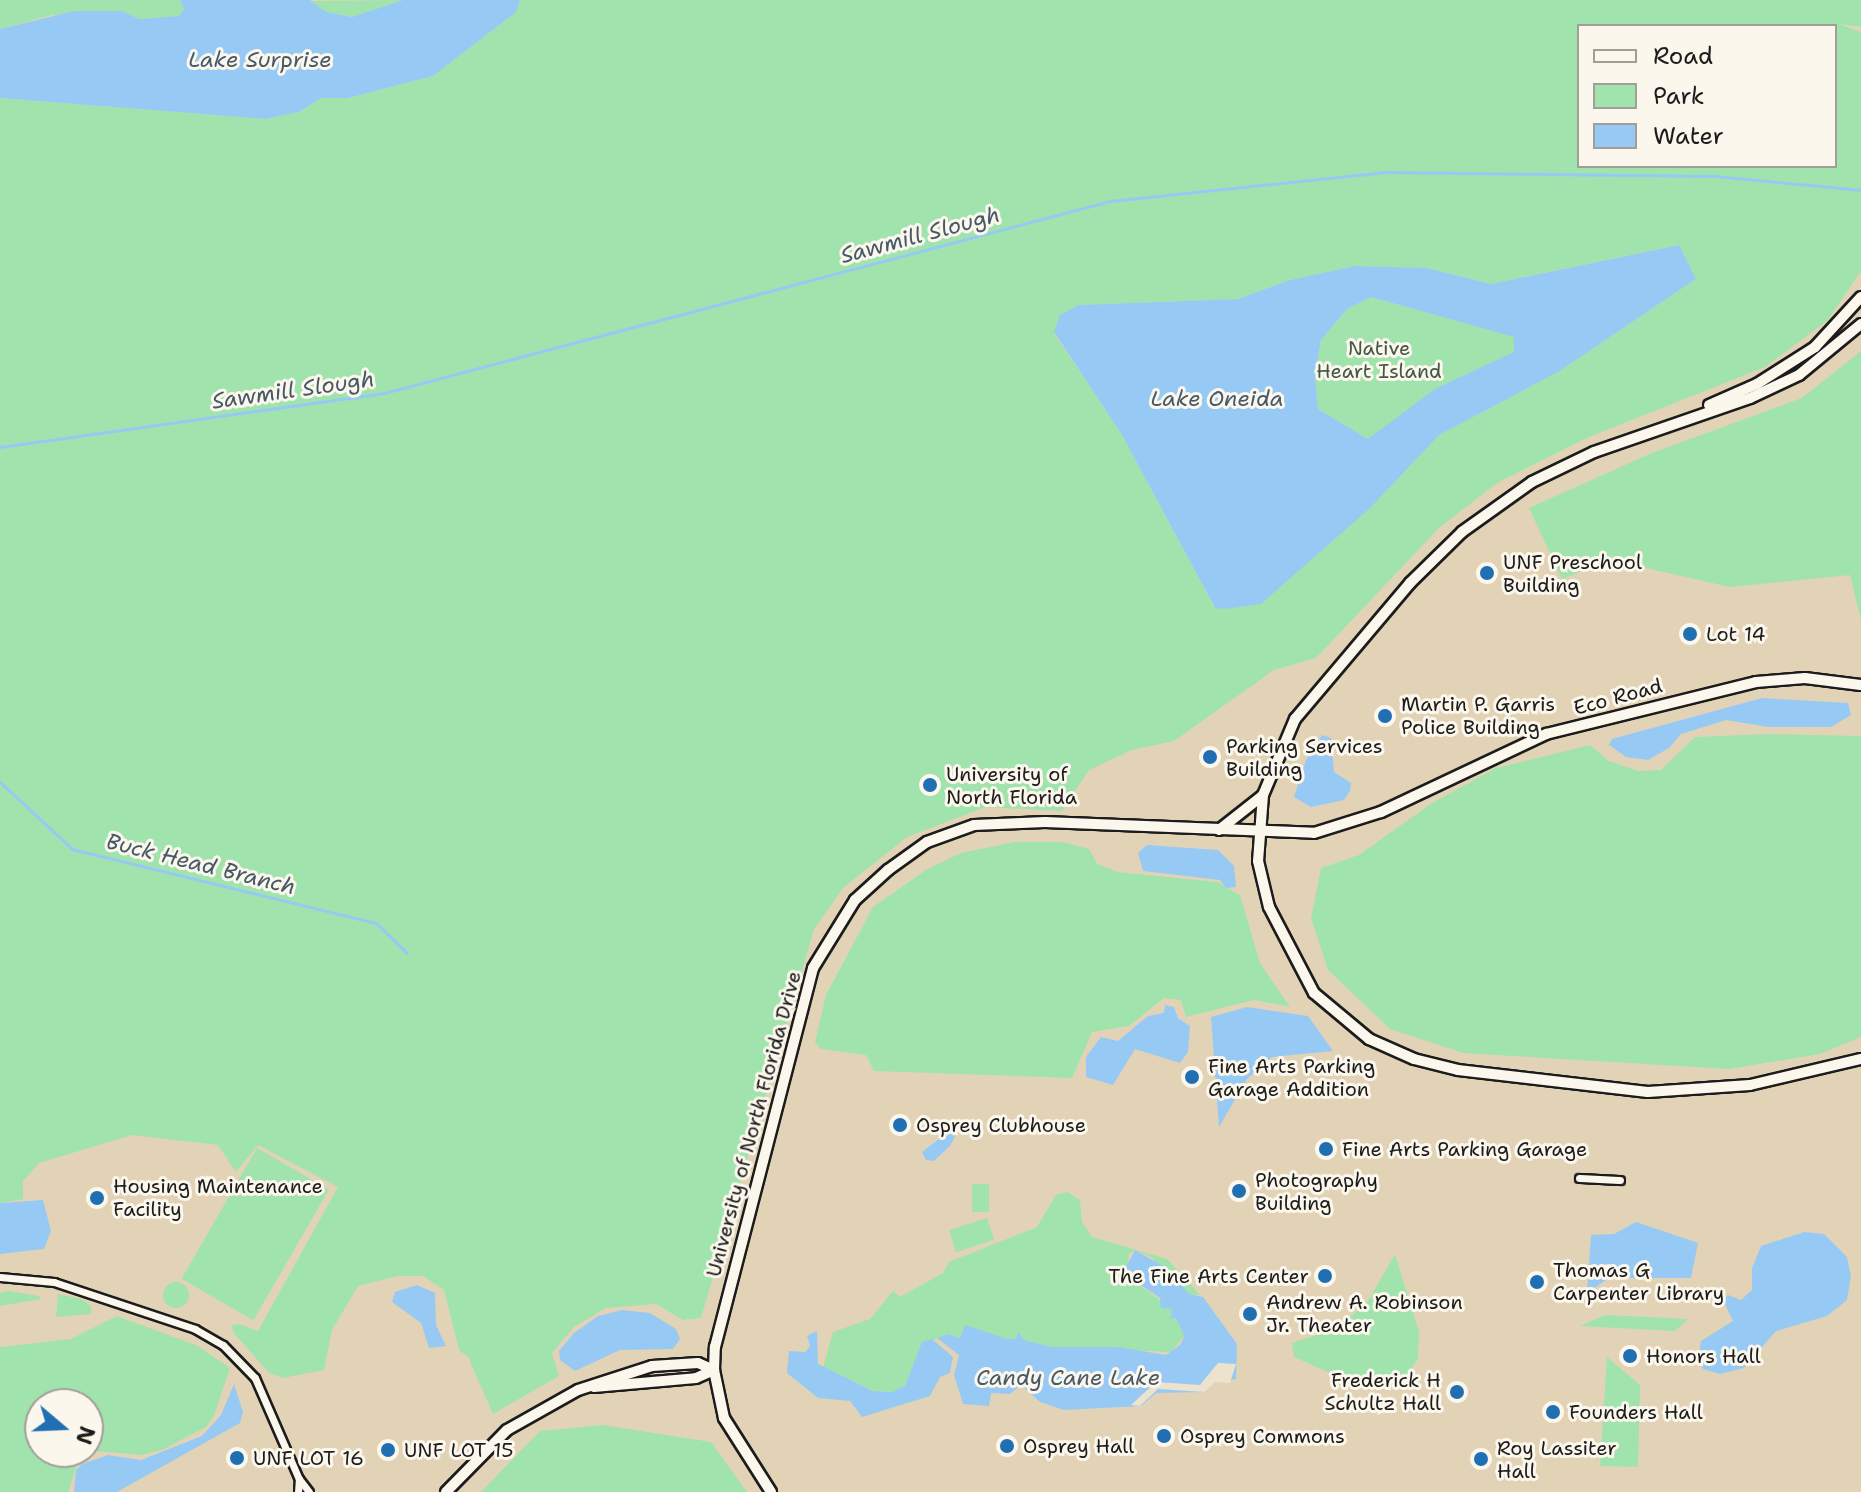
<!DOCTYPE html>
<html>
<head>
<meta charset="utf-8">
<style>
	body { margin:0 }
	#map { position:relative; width:1861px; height:1492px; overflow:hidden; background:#ede2cc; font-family:"Shantell Sans",sans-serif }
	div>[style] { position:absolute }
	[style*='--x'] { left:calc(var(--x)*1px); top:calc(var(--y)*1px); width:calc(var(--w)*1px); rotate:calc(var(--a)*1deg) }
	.built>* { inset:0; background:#e3d3b6 }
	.green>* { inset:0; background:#a0e3ad; transform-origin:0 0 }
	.round { border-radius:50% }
	.water>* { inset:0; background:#96caf4 }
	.pier>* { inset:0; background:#ede2cc }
	.stream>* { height:3px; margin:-1.5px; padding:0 1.5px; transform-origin:1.5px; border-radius:1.5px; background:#96caf4 }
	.roads { filter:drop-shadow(2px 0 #1c1c1c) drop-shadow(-2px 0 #1c1c1c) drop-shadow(0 2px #1c1c1c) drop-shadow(0 -2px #1c1c1c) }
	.street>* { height:7px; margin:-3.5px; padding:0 3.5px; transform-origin:3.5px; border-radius:3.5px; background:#fbf7ec }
	.secondary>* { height:10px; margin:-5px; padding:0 5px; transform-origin:5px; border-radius:5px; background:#fbf7ec }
	.dots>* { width:22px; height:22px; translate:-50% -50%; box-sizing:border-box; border:4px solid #fbf7ec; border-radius:50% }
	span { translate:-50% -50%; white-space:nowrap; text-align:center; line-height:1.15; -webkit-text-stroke:6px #fbf7ec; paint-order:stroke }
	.park-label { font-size:20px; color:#445848 }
	.poi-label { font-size:20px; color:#1c1c1c }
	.left { translate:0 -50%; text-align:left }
	.right { translate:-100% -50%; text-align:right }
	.street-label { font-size:20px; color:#1c1c1c }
	.water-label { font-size:22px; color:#475968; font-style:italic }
	.legend { position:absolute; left:1577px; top:24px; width:260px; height:144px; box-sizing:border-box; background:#fbf7ec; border:2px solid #a29f99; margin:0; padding:10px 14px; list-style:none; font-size:24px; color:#1c1c1c }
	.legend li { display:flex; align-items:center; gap:16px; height:40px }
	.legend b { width:40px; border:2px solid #a29f99 }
	.north { position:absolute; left:24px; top:1388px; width:80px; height:80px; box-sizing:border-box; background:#fbf7ec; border:2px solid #a29f99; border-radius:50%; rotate:109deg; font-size:22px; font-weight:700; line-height:32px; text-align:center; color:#1c1c1c }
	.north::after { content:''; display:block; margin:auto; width:28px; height:36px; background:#1f6fb2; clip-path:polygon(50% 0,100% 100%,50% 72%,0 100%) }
</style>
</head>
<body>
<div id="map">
	<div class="built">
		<i style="clip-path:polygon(evenodd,0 0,1698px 0,1861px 27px,1861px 1492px,0 1492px,0 0,1579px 26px,1835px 26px,1835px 166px,1579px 166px,1579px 26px,0 0,40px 1404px,88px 1404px,88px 1452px,40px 1452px,40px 1404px)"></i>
	</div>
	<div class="green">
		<i style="clip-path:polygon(0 0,180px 0,184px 9px,179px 16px,140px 19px,121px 11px,52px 15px,0 29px)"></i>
		<i style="clip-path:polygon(403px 0,352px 17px,326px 12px,310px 1px)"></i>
		<i style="clip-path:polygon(evenodd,520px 0,1861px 0,1861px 27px,1839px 24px,1861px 32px,1861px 271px,1827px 321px,1765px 367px,1589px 437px,1497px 483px,1439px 528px,1316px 658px,1274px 670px,1174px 741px,1132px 750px,1089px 770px,1062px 811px,986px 807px,907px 837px,843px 888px,814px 929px,701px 1318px,683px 1320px,656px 1304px,606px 1308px,574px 1327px,552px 1353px,559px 1376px,493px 1414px,468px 1357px,459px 1350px,444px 1290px,423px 1276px,398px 1276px,358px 1286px,332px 1330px,324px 1370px,283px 1378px,269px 1373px,233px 1332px,232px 1325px,239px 1324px,258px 1331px,338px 1187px,258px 1145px,236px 1172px,218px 1145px,132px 1135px,39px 1163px,23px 1181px,23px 1199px,0 1203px,0 98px,265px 119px,299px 112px,321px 98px,348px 98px,433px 76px,516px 12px,520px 0,1579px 26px,1835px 26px,1835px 166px,1579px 166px,1579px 26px,520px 0,1678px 245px,1696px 279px,1558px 372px,1439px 435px,1214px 607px,1122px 435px,1054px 333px,1079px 305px,1238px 299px,1290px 280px,1355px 266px,1427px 268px,1491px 284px,1678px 245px)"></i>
		<i style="clip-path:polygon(1371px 297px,1515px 337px,1514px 352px,1368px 439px,1318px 409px,1315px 375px,1321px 340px,1347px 309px)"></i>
		<i style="clip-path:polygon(1861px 351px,1861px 620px,1850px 575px,1730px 587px,1611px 560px,1562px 579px,1529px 508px,1652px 453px,1802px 398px)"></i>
		<i style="clip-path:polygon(1769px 734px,1861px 736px,1861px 1036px,1854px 1040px,1820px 1054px,1729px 1069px,1463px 1053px,1390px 1029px,1328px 970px,1311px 918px,1321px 868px,1359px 855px,1432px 803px,1496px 768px,1590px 745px,1609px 761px,1638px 771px,1661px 770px,1695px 737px)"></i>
		<i style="clip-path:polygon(1015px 842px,1063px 842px,1089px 849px,1097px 864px,1117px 872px,1217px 882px,1240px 895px,1260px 963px,1290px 1007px,1254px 1000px,1186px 1017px,1181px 1000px,1164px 998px,1129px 1026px,1092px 1032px,1072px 1078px,874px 1071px,866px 1055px,821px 1049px,815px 1042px,826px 995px,873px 907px,926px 870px,961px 853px)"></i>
		<i style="left:257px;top:1148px;width:83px;height:151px;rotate:30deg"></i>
		<i style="left:972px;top:1184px;width:17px;height:28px"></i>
		<i style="clip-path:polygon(1067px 1192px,1080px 1200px,1082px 1222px,1092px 1237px,1167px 1259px,1200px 1295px,1189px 1294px,1151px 1257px,1135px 1250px,1129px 1254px,1127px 1276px,1174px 1310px,1171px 1319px,1176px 1318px,1184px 1336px,1171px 1352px,1051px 1347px,1024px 1340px,1018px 1333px,1017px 1339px,1007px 1339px,962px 1329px,961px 1338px,948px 1334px,922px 1345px,905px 1386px,892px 1392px,874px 1391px,823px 1368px,833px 1332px,870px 1319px,893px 1291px,900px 1297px,943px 1273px,949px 1262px,1037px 1227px,1056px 1195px)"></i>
		<i style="left:987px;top:1218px;width:23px;height:40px;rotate:72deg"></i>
		<i style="clip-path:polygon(1395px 1254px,1419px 1332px,1418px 1358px,1406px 1379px,1383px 1390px,1368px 1390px,1294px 1357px,1292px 1343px,1335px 1329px,1367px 1303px)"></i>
		<i class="round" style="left:163px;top:1282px;width:26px;height:26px"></i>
		<i style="clip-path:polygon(9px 1291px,39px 1296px,41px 1299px,0 1306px,0 1293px)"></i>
		<i style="clip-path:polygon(58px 1294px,81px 1299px,91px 1306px,91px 1314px,56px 1317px)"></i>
		<i style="clip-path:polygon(1605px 1315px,1688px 1319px,1675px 1331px,1580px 1326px)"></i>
		<i style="clip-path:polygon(evenodd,117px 1316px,198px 1346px,230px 1368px,214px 1416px,206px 1427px,162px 1450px,141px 1455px,97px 1451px,79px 1459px,68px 1492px,0 1492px,0 1347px,71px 1339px,117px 1316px,40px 1404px,88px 1404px,88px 1452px,40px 1452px,40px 1404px)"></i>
		<i style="clip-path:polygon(1607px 1357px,1640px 1385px,1638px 1467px,1600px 1466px)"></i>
		<i style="clip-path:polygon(603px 1425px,711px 1442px,747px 1492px,481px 1492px,540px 1431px)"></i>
	</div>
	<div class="water">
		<i style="clip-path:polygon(180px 0,310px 0,326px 12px,352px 17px,403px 0,520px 0,516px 12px,433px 76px,348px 98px,321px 98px,299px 112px,265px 119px,0 98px,0 29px,74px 11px,121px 11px,140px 19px,179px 16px,184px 9px)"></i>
		<i style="clip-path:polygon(evenodd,1679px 245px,1696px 279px,1558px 372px,1439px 435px,1370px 508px,1261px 604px,1224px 609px,1215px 608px,1122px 435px,1054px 332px,1060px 315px,1079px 305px,1238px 299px,1290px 280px,1355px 266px,1427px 268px,1491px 284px,1679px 245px,1371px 297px,1514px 337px,1514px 352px,1435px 389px,1368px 439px,1318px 409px,1315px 375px,1321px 340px,1347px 309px,1371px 297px)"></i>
		<i style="clip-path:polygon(1762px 698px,1848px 703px,1851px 715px,1831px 727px,1768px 727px,1726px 720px,1681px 734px,1669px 748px,1648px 760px,1626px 757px,1609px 745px,1612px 739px)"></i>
		<i style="clip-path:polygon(1322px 735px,1331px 738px,1334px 772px,1351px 783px,1350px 791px,1344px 800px,1311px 807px,1294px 797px,1306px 760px)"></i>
		<i style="clip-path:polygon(1147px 845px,1218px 850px,1234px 866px,1236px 887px,1226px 888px,1220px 880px,1143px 871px,1138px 853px)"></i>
		<i style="clip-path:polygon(1165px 1005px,1174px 1007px,1178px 1018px,1190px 1026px,1188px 1052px,1180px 1063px,1135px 1049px,1113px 1085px,1086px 1077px,1086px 1057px,1101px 1037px,1118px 1041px,1148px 1016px,1164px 1013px)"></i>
		<i style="clip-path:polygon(1247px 1007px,1308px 1016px,1333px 1051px,1272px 1057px,1247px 1079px,1219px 1127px,1211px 1017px)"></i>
		<i style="clip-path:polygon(945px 1127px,955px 1137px,950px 1146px,934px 1161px,926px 1160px,922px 1152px,939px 1139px)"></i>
		<i style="clip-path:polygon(43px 1200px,51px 1231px,44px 1249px,0 1254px,0 1203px)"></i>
		<i style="clip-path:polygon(1636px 1222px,1698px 1243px,1691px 1278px,1609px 1278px,1587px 1293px,1591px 1235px,1614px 1234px)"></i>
		<i style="clip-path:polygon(1804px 1232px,1824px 1234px,1847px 1257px,1851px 1276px,1847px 1300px,1827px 1316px,1776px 1331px,1744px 1368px,1720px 1374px,1703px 1369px,1698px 1361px,1701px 1341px,1733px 1321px,1723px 1300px,1728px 1295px,1741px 1300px,1752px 1290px,1752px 1268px,1761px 1246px)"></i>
		<i style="clip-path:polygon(1135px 1250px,1163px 1266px,1189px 1294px,1203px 1297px,1237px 1344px,1236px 1379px,1215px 1382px,1205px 1392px,1156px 1393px,1141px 1406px,1064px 1410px,1040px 1402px,1021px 1385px,1010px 1394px,991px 1393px,989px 1406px,963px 1404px,954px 1375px,959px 1355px,937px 1338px,948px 1334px,960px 1338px,965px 1325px,1007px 1339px,1016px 1339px,1018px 1332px,1024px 1340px,1051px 1347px,1119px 1347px,1166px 1355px,1181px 1344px,1184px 1336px,1176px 1318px,1170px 1319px,1173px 1309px,1161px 1308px,1160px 1298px,1123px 1273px)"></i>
		<i style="clip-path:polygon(417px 1285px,435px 1293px,436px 1325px,446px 1346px,429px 1348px,421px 1323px,392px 1302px,395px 1292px)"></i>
		<i style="clip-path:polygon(622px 1310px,650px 1313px,676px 1329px,680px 1339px,673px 1349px,620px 1350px,575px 1371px,560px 1360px,559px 1351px,574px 1333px,598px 1316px)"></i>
		<i style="clip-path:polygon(817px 1331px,818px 1364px,873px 1391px,892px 1392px,905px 1386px,922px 1342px,932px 1339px,953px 1357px,950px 1373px,940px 1377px,930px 1396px,862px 1417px,850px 1401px,818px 1398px,787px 1373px,789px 1351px,805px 1352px,810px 1346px,807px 1336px)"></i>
		<i style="clip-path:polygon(234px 1384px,243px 1412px,240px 1423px,117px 1492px,74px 1492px,76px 1470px,82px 1464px,108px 1455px,141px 1460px,202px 1436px,221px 1415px)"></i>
	</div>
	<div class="pier">
		<i style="clip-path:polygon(1218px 1363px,1236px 1364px,1230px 1383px,1215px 1382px,1205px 1392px,1158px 1389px,1140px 1406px,1131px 1405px,1156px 1382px,1200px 1385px)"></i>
	</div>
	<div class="stream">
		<i style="--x:0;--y:447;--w:388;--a:-8"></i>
		<i style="--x:384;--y:393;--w:751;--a:-14.81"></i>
		<i style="--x:1110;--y:201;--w:278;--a:-6"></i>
		<i style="--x:1386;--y:172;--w:329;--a:0.7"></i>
		<i style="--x:1715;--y:176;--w:147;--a:5.5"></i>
		<i style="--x:0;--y:782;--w:98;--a:42.9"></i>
		<i style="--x:72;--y:849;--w:313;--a:13.7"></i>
		<i style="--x:376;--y:923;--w:43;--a:44.1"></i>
	</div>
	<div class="roads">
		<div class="street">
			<i style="--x:1579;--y:1178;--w:41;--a:2.8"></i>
			<i style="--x:0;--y:1277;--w:54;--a:5.3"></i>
			<i style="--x:54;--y:1282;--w:149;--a:18.4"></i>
			<i style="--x:195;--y:1329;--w:32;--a:30"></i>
			<i style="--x:223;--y:1345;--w:46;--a:45.9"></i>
			<i style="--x:255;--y:1378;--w:110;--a:66.5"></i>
			<i style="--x:299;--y:1479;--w:16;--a:52"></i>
			<i style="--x:298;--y:1492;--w:13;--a:-86"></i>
		</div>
		<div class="secondary">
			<i style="--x:1861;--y:324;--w:80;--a:140.6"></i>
			<i style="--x:1799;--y:375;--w:54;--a:154.9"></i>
			<i style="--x:1750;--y:398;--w:165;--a:160.9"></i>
			<i style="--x:1594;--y:452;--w:69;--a:154.2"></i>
			<i style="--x:1532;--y:482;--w:86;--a:144.5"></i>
			<i style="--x:1462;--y:532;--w:73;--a:135.6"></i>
			<i style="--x:1410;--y:583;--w:178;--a:130.2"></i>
			<i style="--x:1295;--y:719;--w:82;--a:112.8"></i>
			<i style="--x:1263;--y:795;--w:66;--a:94.3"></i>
			<i style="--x:1258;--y:861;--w:47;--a:76.6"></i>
			<i style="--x:1269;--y:907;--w:97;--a:62.4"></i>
			<i style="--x:1314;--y:993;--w:72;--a:39.9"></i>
			<i style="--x:1369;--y:1039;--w:49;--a:24"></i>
			<i style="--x:1414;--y:1059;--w:45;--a:14"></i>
			<i style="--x:1458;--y:1070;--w:191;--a:6.6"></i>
			<i style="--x:1648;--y:1092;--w:102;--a:-3.9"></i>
			<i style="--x:1750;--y:1085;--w:114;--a:-13.2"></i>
			<i style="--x:1709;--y:405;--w:52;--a:-23.6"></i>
			<i style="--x:1757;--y:384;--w:69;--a:-32.5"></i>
			<i style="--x:1815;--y:347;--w:68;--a:-47.4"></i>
			<i style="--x:1219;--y:830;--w:55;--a:-38.3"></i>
			<i style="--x:594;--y:1387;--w:102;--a:-5"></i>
			<i style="--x:696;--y:1378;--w:20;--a:-24"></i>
			<i style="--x:446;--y:1492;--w:87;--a:-45.5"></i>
			<i style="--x:507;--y:1430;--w:81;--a:-29.4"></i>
			<i style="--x:578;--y:1390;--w:78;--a:-18"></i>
			<i style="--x:652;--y:1366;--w:46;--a:-3.7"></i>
			<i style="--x:698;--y:1363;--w:17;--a:24"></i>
			<i style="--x:771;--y:1492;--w:88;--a:-122.4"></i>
			<i style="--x:724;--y:1418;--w:49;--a:-101.8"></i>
			<i style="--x:714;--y:1370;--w:23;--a:-88"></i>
			<i style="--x:715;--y:1347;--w:391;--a:-75.5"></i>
			<i style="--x:813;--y:968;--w:80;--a:-58.3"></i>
			<i style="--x:855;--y:900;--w:45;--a:-42.3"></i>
			<i style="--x:888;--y:870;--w:48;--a:-35.7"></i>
			<i style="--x:927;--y:842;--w:50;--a:-19.9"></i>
			<i style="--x:974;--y:825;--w:71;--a:-2.4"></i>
			<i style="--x:1045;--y:822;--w:269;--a:2.3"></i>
			<i style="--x:1314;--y:833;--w:70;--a:-17.4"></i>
			<i style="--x:1381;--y:812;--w:183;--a:-25.3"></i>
			<i style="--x:1546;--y:734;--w:216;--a:-13.9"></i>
			<i style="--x:1756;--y:682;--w:49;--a:-4.7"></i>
			<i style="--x:1805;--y:678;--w:56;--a:7.1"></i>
		</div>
	</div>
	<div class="dots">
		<i style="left:1487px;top:573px;background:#1f6fb2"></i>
		<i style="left:1690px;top:634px;background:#1f6fb2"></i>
		<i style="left:1385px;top:716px;background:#1f6fb2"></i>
		<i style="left:1210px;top:757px;background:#1f6fb2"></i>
		<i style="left:930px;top:785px;background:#1f6fb2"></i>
		<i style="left:1192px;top:1077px;background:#1f6fb2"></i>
		<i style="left:900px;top:1125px;background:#1f6fb2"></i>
		<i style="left:1326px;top:1149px;background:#1f6fb2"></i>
		<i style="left:1239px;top:1191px;background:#1f6fb2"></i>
		<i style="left:97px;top:1198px;background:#1f6fb2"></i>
		<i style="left:1325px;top:1276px;background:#1f6fb2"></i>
		<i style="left:1537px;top:1282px;background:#1f6fb2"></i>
		<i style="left:1250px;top:1314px;background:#1f6fb2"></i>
		<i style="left:1630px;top:1356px;background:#1f6fb2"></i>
		<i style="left:1457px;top:1392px;background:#1f6fb2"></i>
		<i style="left:1553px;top:1412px;background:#1f6fb2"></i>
		<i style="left:1164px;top:1436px;background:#1f6fb2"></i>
		<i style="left:1007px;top:1446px;background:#1f6fb2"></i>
		<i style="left:388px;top:1450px;background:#1f6fb2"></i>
		<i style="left:237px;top:1458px;background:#1f6fb2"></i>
		<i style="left:1481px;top:1459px;background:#1f6fb2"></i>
	</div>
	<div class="park-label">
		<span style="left:1379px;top:360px">Native<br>Heart Island</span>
	</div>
	<div class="poi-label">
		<span class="left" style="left:1503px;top:574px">UNF Preschool<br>Building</span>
		<span class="left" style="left:1706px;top:634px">Lot 14</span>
		<span class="left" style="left:1401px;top:716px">Martin P. Garris<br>Police Building</span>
		<span class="left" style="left:1226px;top:758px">Parking Services<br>Building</span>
		<span class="left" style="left:946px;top:786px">University of<br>North Florida</span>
		<span class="left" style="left:1208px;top:1078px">Fine Arts Parking<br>Garage Addition</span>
		<span class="left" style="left:916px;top:1125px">Osprey Clubhouse</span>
		<span class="left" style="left:1342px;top:1149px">Fine Arts Parking Garage</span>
		<span class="left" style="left:1255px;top:1192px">Photography<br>Building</span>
		<span class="left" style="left:113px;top:1198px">Housing Maintenance<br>Facility</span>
		<span class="left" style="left:1553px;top:1282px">Thomas G<br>Carpenter Library</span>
		<span class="right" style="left:1309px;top:1276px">The Fine Arts Center</span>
		<span class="left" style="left:1266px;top:1314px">Andrew A. Robinson<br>Jr. Theater</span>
		<span class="left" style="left:1646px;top:1356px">Honors Hall</span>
		<span class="right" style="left:1441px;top:1392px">Frederick H<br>Schultz Hall</span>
		<span class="left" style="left:1569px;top:1412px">Founders Hall</span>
		<span class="left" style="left:1180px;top:1436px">Osprey Commons</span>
		<span class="left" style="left:1023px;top:1446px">Osprey Hall</span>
		<span class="left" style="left:1497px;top:1460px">Roy Lassiter<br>Hall</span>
		<span class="left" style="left:404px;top:1450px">UNF LOT 15</span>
		<span class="left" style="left:253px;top:1458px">UNF LOT 16</span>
	</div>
	<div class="street-label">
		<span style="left:1618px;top:697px;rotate:-15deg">Eco Road</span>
		<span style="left:754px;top:1124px;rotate:-75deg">University of North Florida Drive</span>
	</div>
	<div class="water-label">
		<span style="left:260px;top:60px">Lake Surprise</span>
		<span style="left:920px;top:235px;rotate:-15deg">Sawmill Slough</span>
		<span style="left:293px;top:390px;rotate:-8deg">Sawmill Slough</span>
		<span style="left:1217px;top:399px">Lake Oneida</span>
		<span style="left:201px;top:864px;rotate:14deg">Buck Head Branch</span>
		<span style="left:1068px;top:1378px">Candy Cane Lake</span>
	</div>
	<ul class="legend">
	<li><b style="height:10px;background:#fbf7ec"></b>Road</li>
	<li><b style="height:22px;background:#a0e3ad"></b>Park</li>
	<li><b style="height:22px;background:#96caf4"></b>Water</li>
	</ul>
	<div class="north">N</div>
</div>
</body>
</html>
